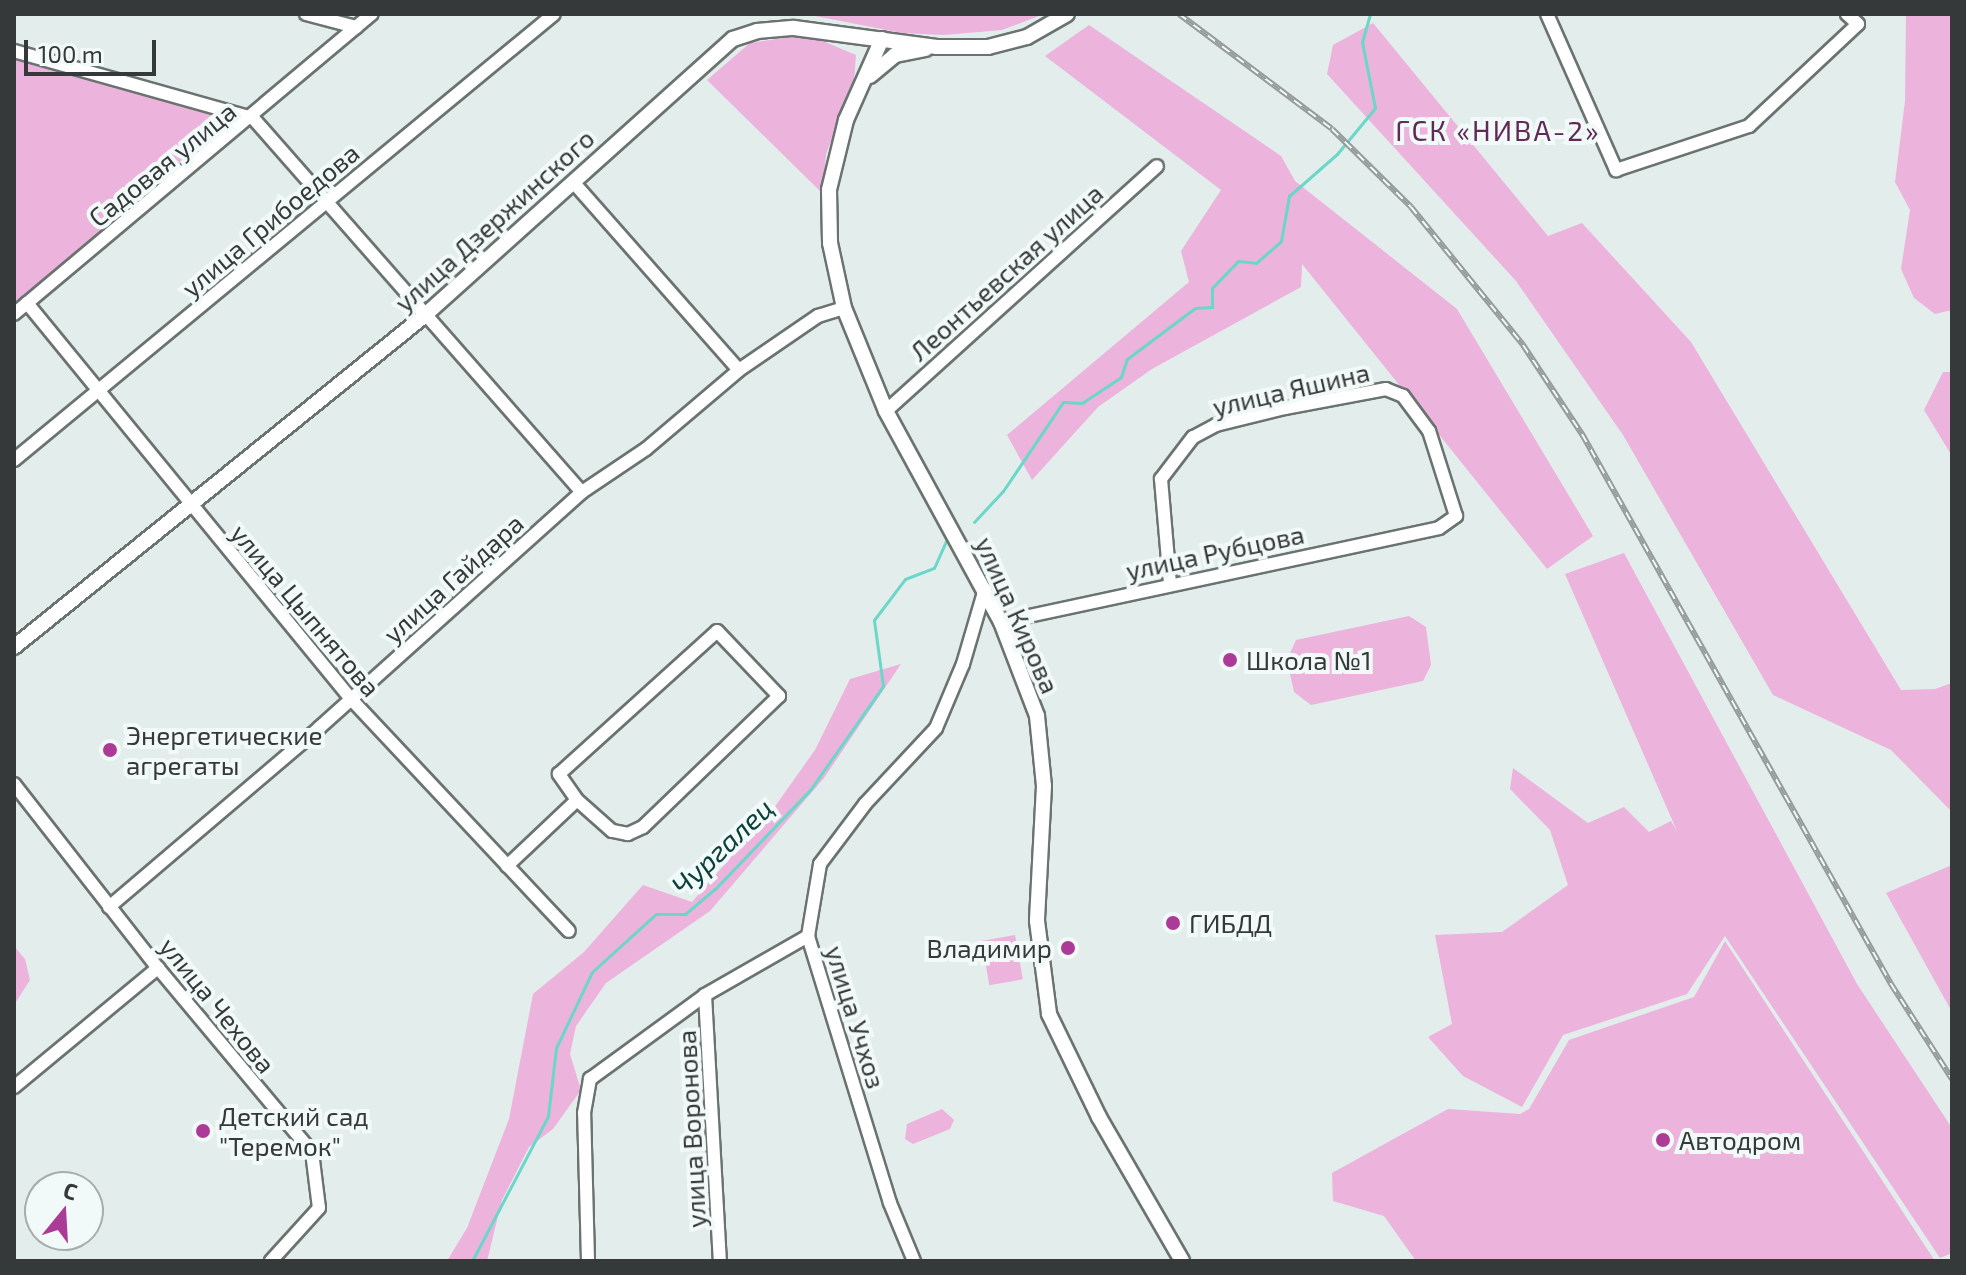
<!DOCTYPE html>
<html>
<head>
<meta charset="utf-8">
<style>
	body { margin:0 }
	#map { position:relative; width:1966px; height:1275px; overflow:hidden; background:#e3edeb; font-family:"Exo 2",sans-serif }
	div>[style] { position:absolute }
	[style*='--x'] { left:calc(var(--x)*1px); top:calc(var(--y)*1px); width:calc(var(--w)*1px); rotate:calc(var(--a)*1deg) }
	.green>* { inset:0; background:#ecb3dd; transform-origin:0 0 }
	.stream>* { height:3px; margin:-1.5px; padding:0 1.5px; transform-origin:1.5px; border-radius:1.5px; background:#6bd7c9 }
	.roads { filter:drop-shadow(2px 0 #6b7371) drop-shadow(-2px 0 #6b7371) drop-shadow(0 2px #6b7371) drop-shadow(0 -2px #6b7371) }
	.minor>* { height:12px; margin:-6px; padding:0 6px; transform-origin:6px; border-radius:6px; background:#fff }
	.major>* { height:14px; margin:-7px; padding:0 7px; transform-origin:7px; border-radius:7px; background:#fff }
	.rail>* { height:6px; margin-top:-3px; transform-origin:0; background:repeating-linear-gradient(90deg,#f1faf8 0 9px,#959b9a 0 18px); box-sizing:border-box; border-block:2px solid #959b9a }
	.dots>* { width:22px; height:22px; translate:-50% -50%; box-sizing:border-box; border:4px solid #f1faf8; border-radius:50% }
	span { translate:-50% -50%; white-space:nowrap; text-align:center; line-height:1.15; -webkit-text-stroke:8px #f1faf8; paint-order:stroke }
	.street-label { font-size:26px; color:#363939 }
	.poi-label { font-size:26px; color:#363939 }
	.left { translate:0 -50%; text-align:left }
	.right { translate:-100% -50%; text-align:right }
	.neighbourhood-label { font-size:28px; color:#612a56; letter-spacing:2px }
	.water-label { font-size:28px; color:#0d403a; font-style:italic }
	.frame { position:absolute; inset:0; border:16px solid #363939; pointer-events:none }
	.north { position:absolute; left:24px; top:1171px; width:80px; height:80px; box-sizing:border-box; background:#f1faf8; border:2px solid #a6adac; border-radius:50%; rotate:18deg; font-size:22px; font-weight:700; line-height:32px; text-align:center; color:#363939 }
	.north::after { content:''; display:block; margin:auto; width:28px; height:36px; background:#ac3b97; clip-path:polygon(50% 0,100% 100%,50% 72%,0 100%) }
	.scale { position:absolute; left:24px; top:40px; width:132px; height:36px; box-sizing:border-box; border:4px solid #363939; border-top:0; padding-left:10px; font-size:24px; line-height:28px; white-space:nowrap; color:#363939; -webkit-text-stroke:6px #f1faf8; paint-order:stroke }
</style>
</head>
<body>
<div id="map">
	<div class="green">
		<i style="clip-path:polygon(805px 14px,955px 16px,1044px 14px,1002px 30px,943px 35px,902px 33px)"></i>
		<i style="clip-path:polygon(1906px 14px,1952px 14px,1952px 310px,1935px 314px,1914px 298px,1901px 269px,1910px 210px,1895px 182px,1905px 101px)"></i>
		<i style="clip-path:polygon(1373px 23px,1548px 236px,1582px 223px,1691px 342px,1901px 690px,1935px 689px,1952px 683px,1952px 812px,1891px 750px,1773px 695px,1623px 435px,1516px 281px,1327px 74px,1333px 45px)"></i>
		<i style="clip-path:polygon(1089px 25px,1281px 156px,1295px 181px,1457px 309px,1593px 536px,1547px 569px,1302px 264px,1301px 287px,1152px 369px,1098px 407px,1032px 480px,1007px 435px,1189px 282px,1181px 251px,1221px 190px,1045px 56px)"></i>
		<i style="clip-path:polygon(795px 36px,818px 39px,856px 55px,854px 81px,826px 154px,823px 194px,707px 80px,750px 43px)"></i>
		<i style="clip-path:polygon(14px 56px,246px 120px,14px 304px)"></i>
		<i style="clip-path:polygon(1943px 372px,1952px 372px,1952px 456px,1924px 410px)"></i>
		<i style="clip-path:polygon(1624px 553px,1857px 984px,1952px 1128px,1952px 1253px,1940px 1258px,1725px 936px,1687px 994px,1563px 1035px,1522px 1107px,1463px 1076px,1428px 1037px,1452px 1024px,1435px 935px,1502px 932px,1568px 885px,1550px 830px,1510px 789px,1513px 768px,1588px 823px,1624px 807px,1649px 832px,1671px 821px,1677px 831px,1565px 574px)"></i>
		<i style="clip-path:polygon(1409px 616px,1426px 627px,1431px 665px,1423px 681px,1311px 705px,1294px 692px,1287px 660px,1296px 640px)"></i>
		<i style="clip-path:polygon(901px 664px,824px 778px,710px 911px,606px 983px,576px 1026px,570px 1054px,581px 1090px,553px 1129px,529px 1147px,502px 1200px,487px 1261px,447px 1261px,467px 1228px,509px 1119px,533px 994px,584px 952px,643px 885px,692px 902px,776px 805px,815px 750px,850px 679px)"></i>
		<i style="clip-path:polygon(1952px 865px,1952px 1012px,1886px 893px)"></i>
		<i style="left:1015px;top:935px;width:45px;height:34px;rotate:80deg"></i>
		<i style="clip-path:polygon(1725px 941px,1935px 1261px,1416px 1261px,1384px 1216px,1333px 1201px,1332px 1173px,1448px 1109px,1520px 1114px,1529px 1109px,1569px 1040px,1694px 997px)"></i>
		<i style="clip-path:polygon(14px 946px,25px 959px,30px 980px,14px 1005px)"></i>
		<i style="clip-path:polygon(942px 1109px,954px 1120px,950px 1129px,913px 1144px,905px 1139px,907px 1124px)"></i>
	</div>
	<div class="stream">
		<i style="--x:974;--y:522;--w:42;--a:-46.9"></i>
		<i style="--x:1003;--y:491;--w:107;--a:-56"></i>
		<i style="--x:1063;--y:402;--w:19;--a:3"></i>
		<i style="--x:1082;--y:403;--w:47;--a:-33.7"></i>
		<i style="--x:1121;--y:377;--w:19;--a:-72"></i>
		<i style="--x:1127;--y:359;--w:85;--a:-36.9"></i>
		<i style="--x:1195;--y:308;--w:17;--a:-3"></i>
		<i style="--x:1212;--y:307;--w:19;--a:-90"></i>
		<i style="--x:1212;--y:288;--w:37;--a:-46"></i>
		<i style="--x:1238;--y:261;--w:18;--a:6"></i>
		<i style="--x:1256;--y:263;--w:33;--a:-41"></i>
		<i style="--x:1281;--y:241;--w:46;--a:-79.9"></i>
		<i style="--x:1289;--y:196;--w:64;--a:-41.2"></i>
		<i style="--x:1337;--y:154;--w:60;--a:-50.4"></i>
		<i style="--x:1375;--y:108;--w:67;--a:-101.1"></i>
		<i style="--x:1362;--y:42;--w:29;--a:-74"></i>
		<i style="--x:472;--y:1261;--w:164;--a:-62.3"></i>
		<i style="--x:548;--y:1116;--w:68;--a:-83.3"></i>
		<i style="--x:556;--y:1048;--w:84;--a:-64.7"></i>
		<i style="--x:592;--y:972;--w:86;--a:-42.2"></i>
		<i style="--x:656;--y:914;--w:29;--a:0"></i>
		<i style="--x:685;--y:914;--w:39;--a:-40"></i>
		<i style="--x:715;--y:889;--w:137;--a:-46.2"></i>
		<i style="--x:810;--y:790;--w:127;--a:-54.9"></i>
		<i style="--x:883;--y:686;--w:67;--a:-97.8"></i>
		<i style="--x:874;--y:620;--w:51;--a:-52.9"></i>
		<i style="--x:905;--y:579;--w:31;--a:-21"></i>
		<i style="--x:934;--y:568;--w:30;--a:-66"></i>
	</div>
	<div class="roads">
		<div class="minor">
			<i style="--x:306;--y:14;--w:52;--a:14.6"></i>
			<i style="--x:1547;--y:14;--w:171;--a:66.1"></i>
			<i style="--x:1616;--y:170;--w:140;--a:-18.3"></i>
			<i style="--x:1749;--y:126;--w:149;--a:-43.1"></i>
			<i style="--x:1858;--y:24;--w:15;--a:-138"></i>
			<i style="--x:14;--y:51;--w:248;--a:15.7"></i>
			<i style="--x:253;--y:118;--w:498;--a:48.7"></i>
			<i style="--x:574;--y:183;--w:249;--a:48.6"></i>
			<i style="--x:27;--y:303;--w:512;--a:50.71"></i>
			<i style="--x:351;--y:699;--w:318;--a:46.8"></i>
			<i style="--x:14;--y:314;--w:467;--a:-40"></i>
			<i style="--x:886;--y:411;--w:365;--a:-42.1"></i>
			<i style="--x:14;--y:460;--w:700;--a:-39.55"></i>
			<i style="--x:1001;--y:622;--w:448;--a:-12.1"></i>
			<i style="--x:1439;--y:528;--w:21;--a:-35"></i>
			<i style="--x:1456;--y:516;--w:89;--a:-107.6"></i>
			<i style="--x:1429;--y:431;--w:44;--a:-126.6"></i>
			<i style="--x:1403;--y:396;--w:18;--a:-158"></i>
			<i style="--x:1386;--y:389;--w:103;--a:169.3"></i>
			<i style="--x:1285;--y:408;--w:71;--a:166.2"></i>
			<i style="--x:1216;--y:425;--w:26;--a:152"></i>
			<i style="--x:1193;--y:437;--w:53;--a:127.3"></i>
			<i style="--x:1161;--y:479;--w:104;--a:85.1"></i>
			<i style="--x:14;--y:784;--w:234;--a:52"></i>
			<i style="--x:158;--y:968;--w:240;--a:50.1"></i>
			<i style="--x:312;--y:1152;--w:56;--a:82.9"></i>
			<i style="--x:319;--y:1208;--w:72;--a:132.2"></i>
			<i style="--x:507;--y:866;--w:96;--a:-43.3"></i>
			<i style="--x:577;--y:800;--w:32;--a:-125"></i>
			<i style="--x:559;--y:774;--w:213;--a:-42.1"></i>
			<i style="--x:717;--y:631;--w:90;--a:46.4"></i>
			<i style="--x:779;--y:696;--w:189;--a:136.1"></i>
			<i style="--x:643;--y:827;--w:17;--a:155"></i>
			<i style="--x:628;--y:834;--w:16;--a:-169"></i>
			<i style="--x:612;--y:831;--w:47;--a:-138.5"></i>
			<i style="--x:109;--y:907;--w:276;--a:-40.4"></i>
			<i style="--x:319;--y:728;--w:353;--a:-41.9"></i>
			<i style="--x:582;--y:492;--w:77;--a:-33.9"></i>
			<i style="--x:646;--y:449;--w:122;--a:-40.3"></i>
			<i style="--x:739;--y:370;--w:96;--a:-34.4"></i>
			<i style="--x:818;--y:316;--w:27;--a:-17"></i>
			<i style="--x:705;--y:995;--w:266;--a:86.8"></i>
			<i style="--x:14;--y:1087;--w:187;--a:-39.6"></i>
			<i style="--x:588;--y:1261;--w:148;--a:-91.5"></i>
			<i style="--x:584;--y:1113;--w:35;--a:-80"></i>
			<i style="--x:590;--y:1079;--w:142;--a:-36.1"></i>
			<i style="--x:705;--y:995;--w:119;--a:-29.8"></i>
			<i style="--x:914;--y:1261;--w:63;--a:-112.5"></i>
			<i style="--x:890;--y:1203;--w:279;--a:-107.1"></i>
			<i style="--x:808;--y:936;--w:73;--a:-80.5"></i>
			<i style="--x:820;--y:864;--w:75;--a:-53.1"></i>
			<i style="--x:865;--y:804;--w:104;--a:-46.9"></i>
			<i style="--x:936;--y:728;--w:69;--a:-67.1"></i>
			<i style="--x:963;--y:664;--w:78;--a:-73.7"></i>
		</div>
		<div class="major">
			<i style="--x:882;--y:39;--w:89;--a:114"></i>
			<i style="--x:846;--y:120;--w:72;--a:103.7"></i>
			<i style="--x:829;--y:190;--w:53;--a:88.9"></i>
			<i style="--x:830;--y:243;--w:66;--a:77.8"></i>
			<i style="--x:844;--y:308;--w:111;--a:67.8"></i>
			<i style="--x:886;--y:411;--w:240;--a:61.4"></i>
			<i style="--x:1001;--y:622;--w:101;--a:69"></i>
			<i style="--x:1037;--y:716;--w:70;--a:84.3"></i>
			<i style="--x:1044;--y:786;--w:135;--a:93"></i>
			<i style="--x:1037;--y:921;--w:94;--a:82.6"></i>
			<i style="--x:1049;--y:1014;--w:114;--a:64.1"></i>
			<i style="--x:1099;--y:1117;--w:166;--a:60"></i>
			<i style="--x:870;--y:76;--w:33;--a:-40"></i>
			<i style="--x:895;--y:55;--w:31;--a:-11"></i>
			<i style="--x:14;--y:647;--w:527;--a:-38.91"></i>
			<i style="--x:424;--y:316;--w:415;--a:-41.9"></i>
			<i style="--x:733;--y:39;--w:25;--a:-18"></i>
			<i style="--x:757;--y:31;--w:37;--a:-5"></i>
			<i style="--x:794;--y:28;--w:144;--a:7.6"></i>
			<i style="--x:937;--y:47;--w:51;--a:0"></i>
			<i style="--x:988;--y:47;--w:40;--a:-14.4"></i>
			<i style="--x:1027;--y:37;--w:46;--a:-29.9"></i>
		</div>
	</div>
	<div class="rail">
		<i style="--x:1179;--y:14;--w:191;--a:36.9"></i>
		<i style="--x:1332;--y:129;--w:111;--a:44.6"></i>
		<i style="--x:1411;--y:207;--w:178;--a:50.9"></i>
		<i style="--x:1523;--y:345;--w:107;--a:56.5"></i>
		<i style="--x:1582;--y:434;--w:631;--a:60.67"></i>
		<i style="--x:1891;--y:984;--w:113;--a:57.3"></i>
	</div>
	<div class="dots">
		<i style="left:1230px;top:660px;background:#ac3b97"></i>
		<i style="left:110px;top:750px;background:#ac3b97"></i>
		<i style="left:1173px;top:923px;background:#ac3b97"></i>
		<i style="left:1068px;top:948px;background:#ac3b97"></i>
		<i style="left:203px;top:1131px;background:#ac3b97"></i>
		<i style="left:1663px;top:1140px;background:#ac3b97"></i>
	</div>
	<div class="street-label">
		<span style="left:162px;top:164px;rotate:-39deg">Садовая улица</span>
		<span style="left:270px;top:220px;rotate:-40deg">улица Грибоедова</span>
		<span style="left:494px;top:220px;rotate:-42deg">улица Дзержинского</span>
		<span style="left:1006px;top:272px;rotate:-42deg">Леонтьевская улица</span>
		<span style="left:1291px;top:389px;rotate:-13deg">улица Яшина</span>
		<span style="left:1215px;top:552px;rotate:-12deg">улица Рубцова</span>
		<span style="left:453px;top:578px;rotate:-42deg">улица Гайдара</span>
		<span style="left:306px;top:610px;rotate:50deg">улица Цыпнятова</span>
		<span style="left:1018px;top:615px;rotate:66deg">улица Кирова</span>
		<span style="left:218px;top:1005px;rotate:51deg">улица Чехова</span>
		<span style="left:856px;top:1017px;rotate:73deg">улица Учхоз</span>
		<span style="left:691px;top:1129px;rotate:-93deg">улица Воронова</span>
	</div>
	<div class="poi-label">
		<span class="left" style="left:1246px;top:660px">Школа №1</span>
		<span class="left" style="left:126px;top:750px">Энергетические<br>агрегаты</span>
		<span class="left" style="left:1189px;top:923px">ГИБДД</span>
		<span class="right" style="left:1052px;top:948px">Владимир</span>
		<span class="left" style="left:219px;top:1131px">Детский сад<br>"Теремок"</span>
		<span class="left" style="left:1679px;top:1140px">Автодром</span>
	</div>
	<div class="neighbourhood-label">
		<span style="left:1498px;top:130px">ГСК «НИВА-2»</span>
	</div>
	<div class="water-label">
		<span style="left:722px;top:846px;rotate:-43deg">Чургалец</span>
	</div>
	<div class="frame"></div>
	<div class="north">С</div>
	<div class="scale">100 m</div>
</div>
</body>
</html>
